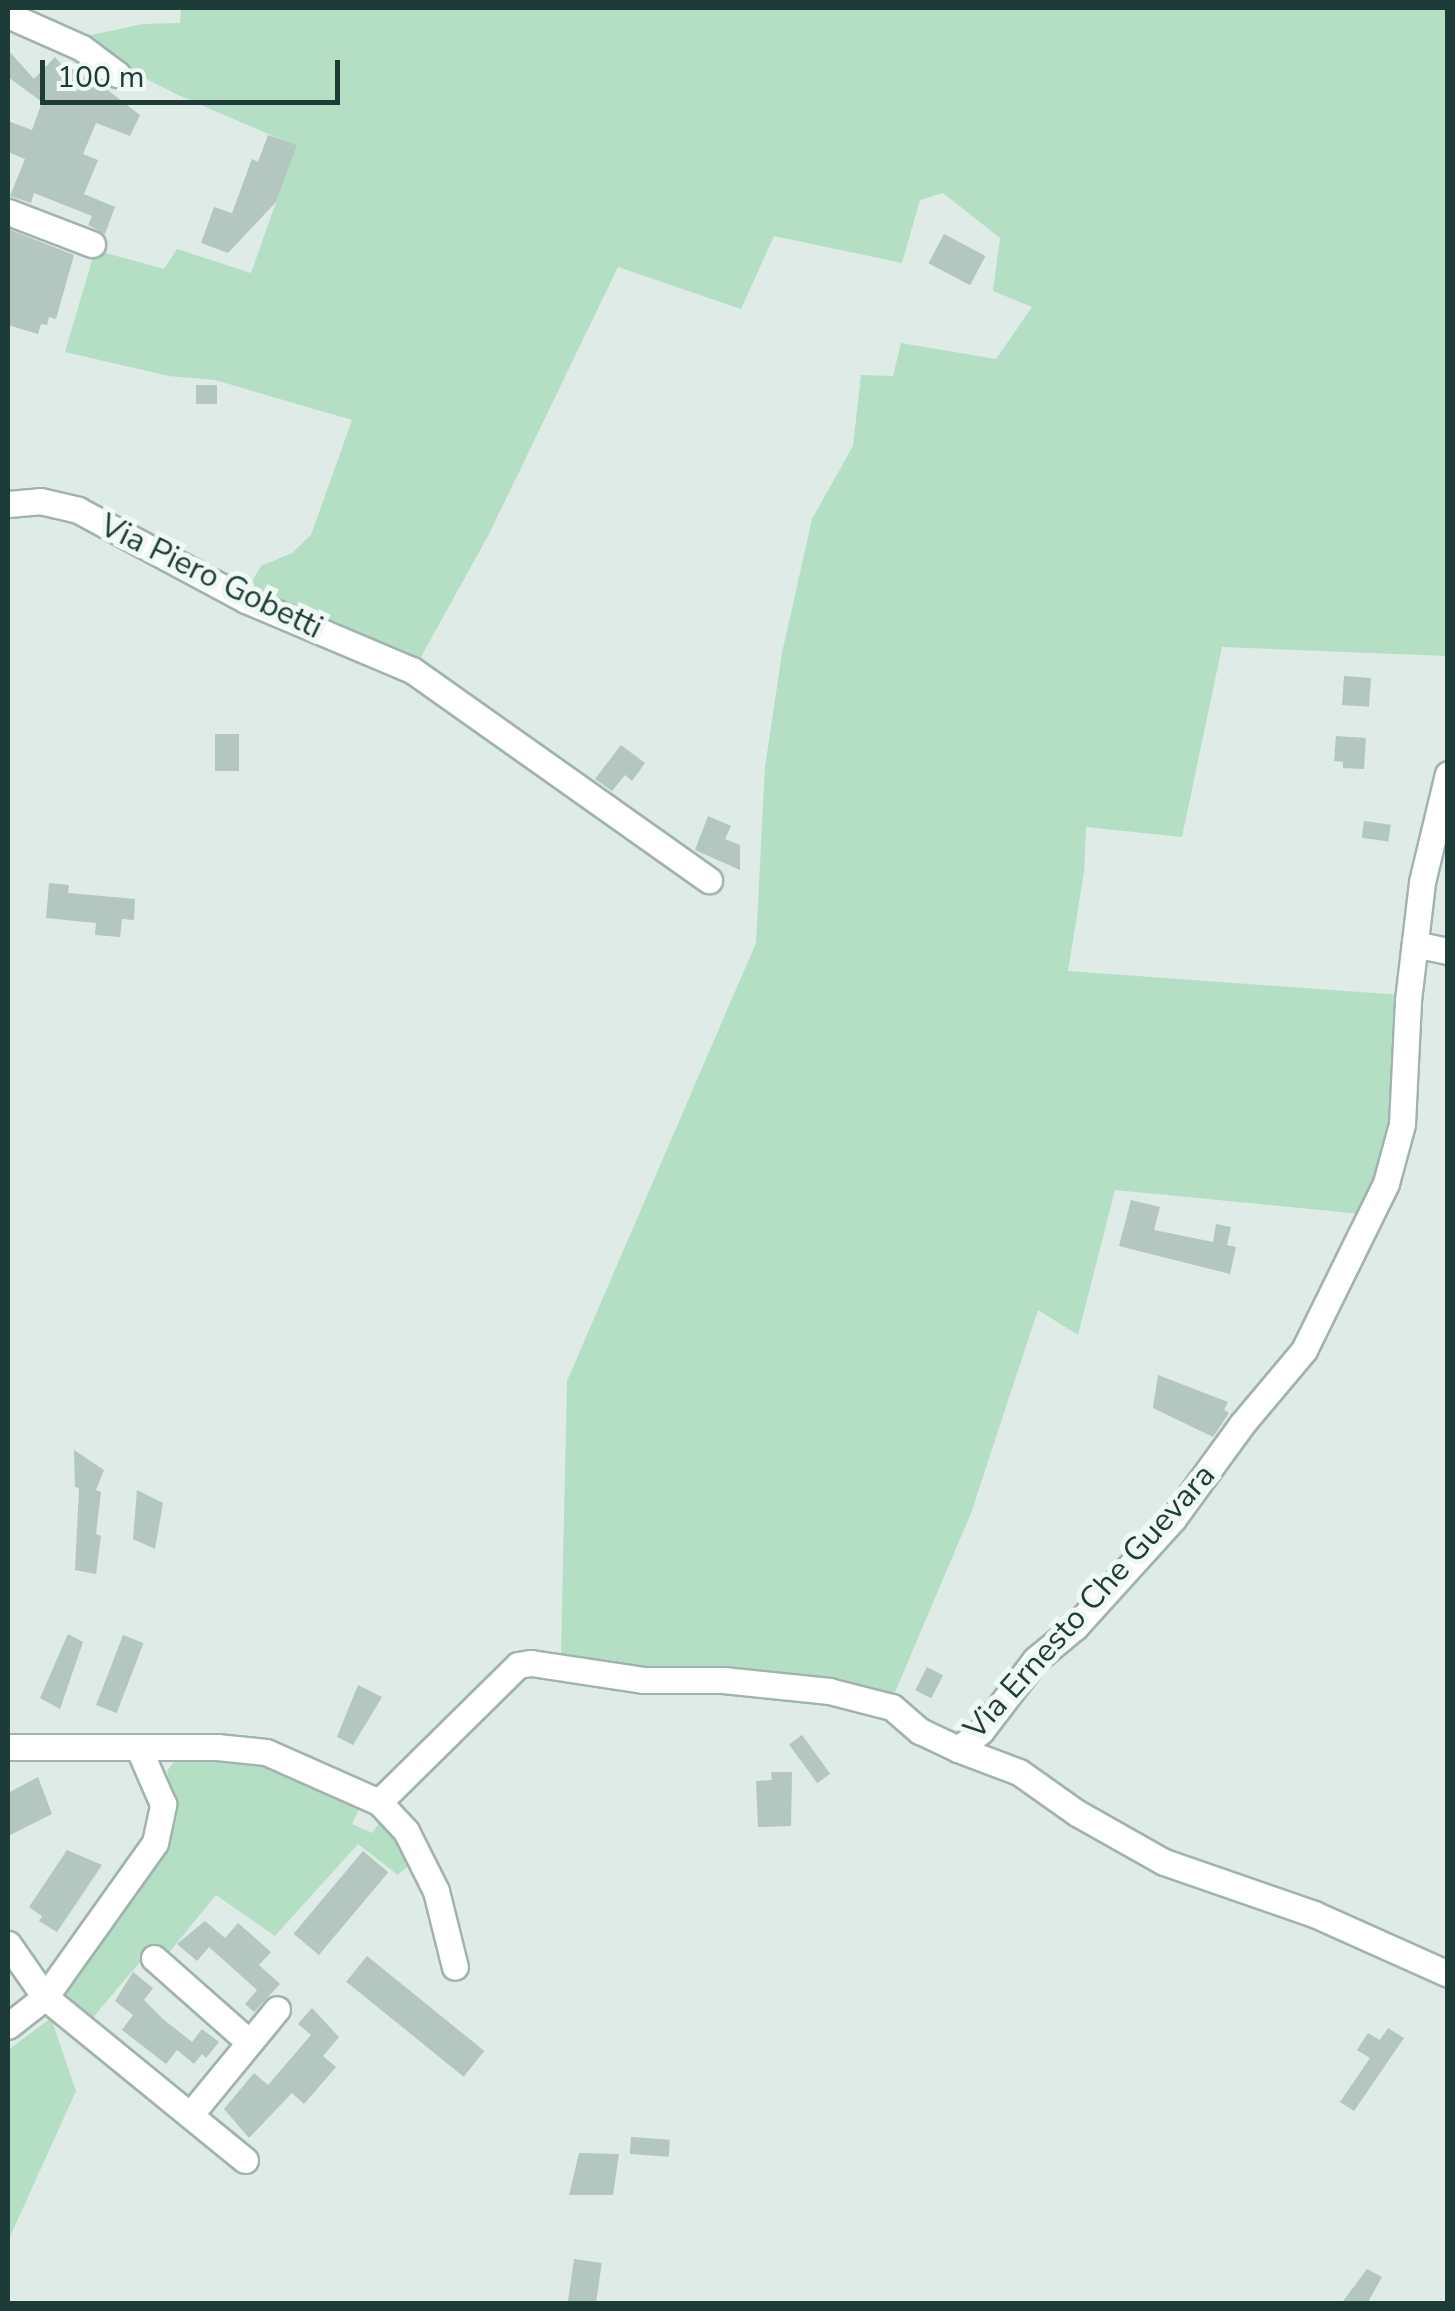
<!DOCTYPE html>
<html>
<head>
<meta charset="utf-8">
<style>
	body { margin:0 }
	#map { position:relative; width:1455px; height:2311px; overflow:hidden; background:#deebe7; font-family:"Nunito Sans",sans-serif }
	div>[style] { position:absolute }
	[style*='--x'] { left:calc(var(--x)*1px); top:calc(var(--y)*1px); width:calc(var(--w)*1px); rotate:calc(var(--a)*1deg) }
	.green>* { inset:0; background:#b5dfc4 }
	.building>* { inset:0; background:#b3c6c0; transform-origin:0 0 }
	.roads { filter:drop-shadow(2px 0 #a1b3af) drop-shadow(-2px 0 #a1b3af) drop-shadow(0 2px #a1b3af) drop-shadow(0 -2px #a1b3af) }
	.minor>* { height:25px; margin:-12.5px; padding:0 12.5px; transform-origin:12.5px; border-radius:12.5px; background:#fff }
	span { translate:-50% -50%; white-space:nowrap; text-align:center; line-height:1.15; -webkit-text-stroke:10px #eff8f4; paint-order:stroke }
	.street-label { font-size:32px; color:#1e3c37 }
	.frame { position:absolute; inset:0; border:10px solid #1e3c37; pointer-events:none }
	.scale { position:absolute; left:40px; top:60px; width:300px; height:45px; box-sizing:border-box; border:5px solid #1e3c37; border-top:0; padding-left:12px; font-size:30px; line-height:35px; white-space:nowrap; color:#1e3c37; -webkit-text-stroke:8px #eff8f4; paint-order:stroke }
</style>
</head>
<body>
<div id="map">
	<div class="green">
		<i style="clip-path:polygon(181px 8px,1447px 8px,1447px 656px,1222px 647px,1182px 837px,1086px 827px,1084px 872px,1068px 971px,1402px 995px,1395px 1123px,1361px 1214px,1115px 1190px,1078px 1335px,1038px 1310px,971px 1513px,893px 1697px,640px 1672px,561px 1655px,567px 1381px,756px 943px,765px 767px,782px 653px,812px 519px,853px 446px,861px 375px,893px 376px,901px 343px,996px 359px,1032px 307px,993px 291px,1000px 238px,943px 193px,920px 200px,902px 263px,774px 236px,741px 309px,618px 267px,489px 534px,416px 666px,245px 594px,261px 566px,292px 553px,311px 535px,352px 420px,215px 380px,169px 376px,65px 352px,95px 250px,164px 269px,177px 249px,251px 273px,296px 146px,178px 95px,133px 72px,82px 37px,143px 24px,180px 23px)"></i>
		<i style="clip-path:polygon(177px 1758px,268px 1760px,361px 1805px,352px 1824px,372px 1833px,382px 1819px,413px 1861px,398px 1875px,358px 1844px,275px 1936px,216px 1895px,167px 1955px,155px 1944px,90px 2021px,61px 2000px,163px 1851px,175px 1808px,167px 1771px)"></i>
		<i style="clip-path:polygon(51px 2018px,76px 2091px,8px 2241px,8px 2050px)"></i>
	</div>
	<div class="building">
		<i style="clip-path:polygon(8px 50px,34px 79px,55px 57px,66px 70px,70px 66px,99px 89px,101px 85px,140px 115px,130px 136px,96px 123px,83px 154px,98px 160px,84px 194px,115px 207px,105px 234px,88px 225px,92px 216px,34px 193px,31px 203px,10px 196px,25px 159px,8px 152px,8px 121px,32px 130px,42px 102px,8px 77px)"></i>
		<i style="clip-path:polygon(268px 135px,297px 145px,276px 202px,228px 253px,201px 243px,214px 207px,232px 213px,252px 159px,258px 162px)"></i>
		<i style="clip-path:polygon(8px 229px,74px 255px,56px 319px,49px 317px,47px 325px,41px 324px,38px 334px,8px 325px)"></i>
		<i style="left:944px;top:234px;width:47px;height:33px;rotate:28deg"></i>
		<i style="left:196px;top:385px;width:21px;height:19px"></i>
		<i style="left:1344px;top:676px;width:27px;height:29px;rotate:4deg"></i>
		<i style="left:215px;top:734px;width:24px;height:37px"></i>
		<i style="clip-path:polygon(1336px 736px,1366px 738px,1364px 769px,1343px 768px,1343px 762px,1334px 761px)"></i>
		<i style="clip-path:polygon(621px 745px,645px 763px,632px 781px,625px 775px,612px 791px,595px 779px)"></i>
		<i style="clip-path:polygon(708px 816px,731px 826px,725px 839px,740px 845px,740px 870px,695px 850px)"></i>
		<i style="left:1364px;top:821px;width:27px;height:17px;rotate:8deg"></i>
		<i style="clip-path:polygon(49px 883px,69px 885px,68px 893px,135px 899px,134px 920px,122px 919px,120px 937px,95px 935px,96px 923px,46px 918px)"></i>
		<i style="clip-path:polygon(1131px 1200px,1160px 1207px,1154px 1230px,1213px 1242px,1216px 1224px,1231px 1227px,1227px 1245px,1236px 1247px,1230px 1274px,1119px 1246px)"></i>
		<i style="clip-path:polygon(1158px 1375px,1228px 1402px,1224px 1410px,1229px 1413px,1213px 1437px,1153px 1408px)"></i>
		<i style="clip-path:polygon(74px 1450px,104px 1470px,96px 1490px,101px 1492px,96px 1534px,101px 1536px,96px 1574px,75px 1570px,79px 1488px,75px 1487px)"></i>
		<i style="clip-path:polygon(137px 1490px,163px 1503px,155px 1549px,133px 1539px)"></i>
		<i style="clip-path:polygon(68px 1634px,83px 1642px,60px 1709px,40px 1698px)"></i>
		<i style="left:123px;top:1635px;width:22px;height:75px;rotate:21deg"></i>
		<i style="left:927px;top:1667px;width:18px;height:26px;rotate:27deg"></i>
		<i style="clip-path:polygon(358px 1685px,382px 1697px,353px 1745px,337px 1737px)"></i>
		<i style="left:802px;top:1735px;width:48px;height:16px;rotate:54deg"></i>
		<i style="clip-path:polygon(771px 1772px,792px 1772px,791px 1826px,758px 1827px,756px 1781px,772px 1780px)"></i>
		<i style="clip-path:polygon(38px 1777px,52px 1814px,8px 1836px,8px 1793px)"></i>
		<i style="clip-path:polygon(67px 1850px,102px 1865px,57px 1932px,39px 1921px,42px 1916px,29px 1907px)"></i>
		<i style="left:363px;top:1851px;width:33px;height:108px;rotate:40deg"></i>
		<i style="clip-path:polygon(205px 1921px,225px 1938px,238px 1923px,271px 1952px,259px 1965px,280px 1984px,254px 2012px,245px 2004px,257px 1990px,209px 1947px,197px 1961px,177px 1944px)"></i>
		<i style="left:367px;top:1956px;width:151px;height:33px;rotate:39deg"></i>
		<i style="clip-path:polygon(133px 1972px,153px 1988px,144px 2000px,163px 2019px,192px 2042px,202px 2029px,219px 2042px,206px 2058px,202px 2054px,194px 2064px,177px 2050px,166px 2064px,122px 2030px,133px 2015px,115px 2001px)"></i>
		<i style="clip-path:polygon(312px 2008px,339px 2037px,323px 2056px,336px 2067px,304px 2104px,292px 2093px,249px 2138px,224px 2109px,254px 2073px,268px 2085px,311px 2035px,298px 2024px)"></i>
		<i style="clip-path:polygon(1388px 2028px,1404px 2038px,1354px 2111px,1340px 2102px,1370px 2058px,1357px 2050px,1368px 2033px,1380px 2040px)"></i>
		<i style="left:631px;top:2137px;width:39px;height:17px;rotate:4deg"></i>
		<i style="clip-path:polygon(579px 2153px,619px 2154px,613px 2195px,569px 2195px)"></i>
		<i style="left:574px;top:2259px;width:28px;height:43px;rotate:8deg"></i>
		<i style="clip-path:polygon(1367px 2269px,1382px 2277px,1367px 2304px,1341px 2304px)"></i>
	</div>
	<div class="roads">
		<div class="minor">
			<i style="--x:8;--y:15;--w:81;--a:24"></i>
			<i style="--x:82;--y:48;--w:44;--a:36.6"></i>
			<i style="--x:8;--y:212;--w:90;--a:20.9"></i>
			<i style="--x:8;--y:504;--w:32;--a:-5"></i>
			<i style="--x:40;--y:501;--w:39;--a:13"></i>
			<i style="--x:78;--y:510;--w:191;--a:28.2"></i>
			<i style="--x:246;--y:600;--w:180;--a:22.9"></i>
			<i style="--x:412;--y:670;--w:364;--a:35.3"></i>
			<i style="--x:1415;--y:944;--w:34;--a:12"></i>
			<i style="--x:8;--y:1747;--w:209;--a:0"></i>
			<i style="--x:217;--y:1747;--w:49;--a:5.8"></i>
			<i style="--x:266;--y:1752;--w:124;--a:23.9"></i>
			<i style="--x:379;--y:1802;--w:195;--a:-44.6"></i>
			<i style="--x:518;--y:1665;--w:13;--a:-9"></i>
			<i style="--x:531;--y:1663;--w:113;--a:8.6"></i>
			<i style="--x:643;--y:1680;--w:80;--a:0"></i>
			<i style="--x:723;--y:1680;--w:107;--a:5.9"></i>
			<i style="--x:829;--y:1691;--w:65;--a:14.3"></i>
			<i style="--x:892;--y:1707;--w:37;--a:41"></i>
			<i style="--x:920;--y:1731;--w:42;--a:25.3"></i>
			<i style="--x:958;--y:1749;--w:29;--a:-38"></i>
			<i style="--x:981;--y:1731;--w:89;--a:-52.7"></i>
			<i style="--x:1035;--y:1660;--w:52;--a:-39.5"></i>
			<i style="--x:1075;--y:1627;--w:146;--a:-47.8"></i>
			<i style="--x:1173;--y:1519;--w:117;--a:-54"></i>
			<i style="--x:1242;--y:1424;--w:97;--a:-50"></i>
			<i style="--x:1304;--y:1350;--w:186;--a:-63.8"></i>
			<i style="--x:1386;--y:1183;--w:61;--a:-74.8"></i>
			<i style="--x:1402;--y:1124;--w:124;--a:-87.2"></i>
			<i style="--x:1408;--y:1000;--w:119;--a:-83.2"></i>
			<i style="--x:1422;--y:882;--w:111;--a:-76.5"></i>
			<i style="--x:958;--y:1749;--w:65;--a:20.7"></i>
			<i style="--x:1019;--y:1772;--w:71;--a:35.3"></i>
			<i style="--x:1077;--y:1813;--w:100;--a:29.4"></i>
			<i style="--x:1164;--y:1862;--w:159;--a:19.1"></i>
			<i style="--x:1314;--y:1914;--w:147;--a:24.1"></i>
			<i style="--x:379;--y:1802;--w:40;--a:47"></i>
			<i style="--x:406;--y:1831;--w:67;--a:63.4"></i>
			<i style="--x:436;--y:1891;--w:78;--a:76"></i>
			<i style="--x:8;--y:1944;--w:65;--a:55.1"></i>
			<i style="--x:45;--y:1997;--w:258;--a:39.2"></i>
			<i style="--x:154;--y:1958;--w:127;--a:41.5"></i>
			<i style="--x:8;--y:2026;--w:47;--a:-38.1"></i>
			<i style="--x:45;--y:1997;--w:189;--a:-54.5"></i>
			<i style="--x:155;--y:1843;--w:40;--a:-78"></i>
			<i style="--x:163;--y:1804;--w:60;--a:-113.6"></i>
			<i style="--x:190;--y:2115;--w:137;--a:-50.6"></i>
		</div>
	</div>
	<div class="street-label">
		<span style="left:211px;top:577px;rotate:26deg">Via Piero Gobetti</span>
		<span style="left:1090px;top:1602px;rotate:-48deg">Via Ernesto Che Guevara</span>
	</div>
	<div class="frame"></div>
	<div class="scale">100 m</div>
</div>
</body>
</html>
